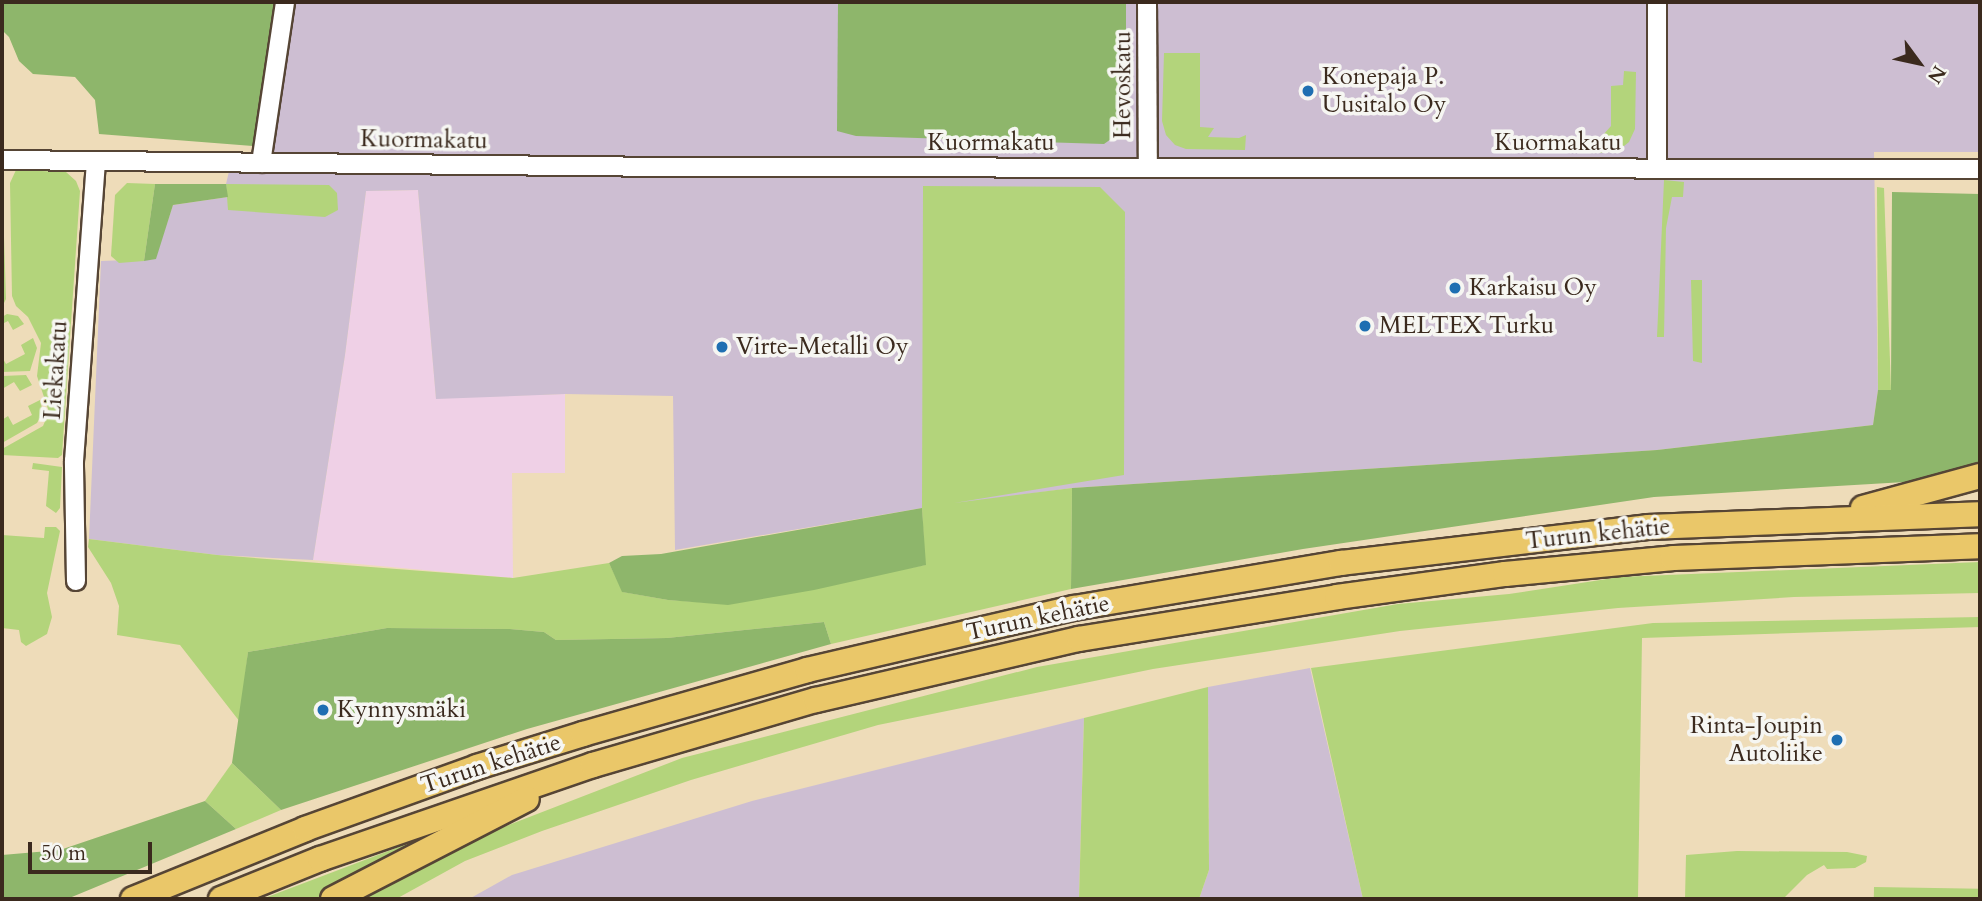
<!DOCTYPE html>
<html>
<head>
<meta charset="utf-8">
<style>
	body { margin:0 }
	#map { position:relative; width:1982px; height:901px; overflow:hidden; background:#eedcb9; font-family:Cardo,serif }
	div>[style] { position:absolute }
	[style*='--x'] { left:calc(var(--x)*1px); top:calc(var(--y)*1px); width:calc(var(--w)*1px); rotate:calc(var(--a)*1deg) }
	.built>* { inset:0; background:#efd0e6 }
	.industrial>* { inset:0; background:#cdbed2 }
	.green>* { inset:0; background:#b3d47b; transform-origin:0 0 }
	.forest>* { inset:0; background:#8eb66b }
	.roads { filter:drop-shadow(2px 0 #564535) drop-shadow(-2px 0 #564535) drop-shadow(0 2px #564535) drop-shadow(0 -2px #564535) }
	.minor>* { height:18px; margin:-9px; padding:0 9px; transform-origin:9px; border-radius:9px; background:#fff }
	.highway>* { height:24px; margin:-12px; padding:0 12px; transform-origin:12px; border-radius:12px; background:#eac769 }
	.dots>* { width:19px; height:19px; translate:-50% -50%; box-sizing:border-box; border:4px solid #f6f6f2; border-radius:50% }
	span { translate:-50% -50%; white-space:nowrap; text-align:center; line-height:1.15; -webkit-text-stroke:7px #f6f6f2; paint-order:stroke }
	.poi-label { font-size:24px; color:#3b2a1e }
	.left { translate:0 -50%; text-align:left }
	.right { translate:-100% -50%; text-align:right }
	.street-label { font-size:24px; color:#3b2a1e }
	.frame { position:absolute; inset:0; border:4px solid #3b2a1e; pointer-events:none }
	.north { position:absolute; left:1884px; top:28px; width:70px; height:70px; -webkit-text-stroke:5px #f6f6f2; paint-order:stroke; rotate:123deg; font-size:19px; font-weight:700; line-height:28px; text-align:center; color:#3b2a1e }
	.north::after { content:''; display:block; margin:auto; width:24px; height:32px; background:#3b2a1e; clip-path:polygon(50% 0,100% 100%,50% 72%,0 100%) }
	.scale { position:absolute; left:28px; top:842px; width:124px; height:32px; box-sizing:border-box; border:4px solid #3b2a1e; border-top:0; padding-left:9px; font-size:21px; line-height:24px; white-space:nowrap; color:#3b2a1e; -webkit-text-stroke:5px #f6f6f2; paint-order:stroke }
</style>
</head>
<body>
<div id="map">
	<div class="built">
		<i style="clip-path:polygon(418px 190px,436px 398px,565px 394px,565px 473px,512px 473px,513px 578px,313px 560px,345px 355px,366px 191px)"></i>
	</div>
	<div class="industrial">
		<i style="clip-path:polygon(287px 2px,838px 2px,838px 131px,1126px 121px,1126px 2px,1980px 2px,1980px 152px,1874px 152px,1878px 390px,1873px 425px,1657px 450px,1072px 488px,922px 508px,675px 550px,673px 396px,565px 394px,436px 399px,418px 190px,366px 191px,345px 355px,313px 560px,217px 555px,89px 539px,101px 261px,155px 259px,173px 205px,228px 197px,226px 184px,231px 163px,266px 147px)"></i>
		<i style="clip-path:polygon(1310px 668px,1363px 899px,1199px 899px,1209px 870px,1208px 687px)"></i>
		<i style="clip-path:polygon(1084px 718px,1079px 899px,469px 899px,512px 875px,752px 801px)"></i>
	</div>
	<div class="green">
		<i style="clip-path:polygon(1164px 53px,1200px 53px,1200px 127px,1214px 128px,1208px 137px,1239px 138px,1246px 135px,1245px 150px,1186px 149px,1175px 145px,1166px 135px,1162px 121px)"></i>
		<i style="clip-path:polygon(1624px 71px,1636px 72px,1635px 129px,1629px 142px,1619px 150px,1599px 153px,1603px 135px,1611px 126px,1611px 86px,1623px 85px)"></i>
		<i style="clip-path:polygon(16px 170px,66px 172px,76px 181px,80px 191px,62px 455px,58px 458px,2px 455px,2px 449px,43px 426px,49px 412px,37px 376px,41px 343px,28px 317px,16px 306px,12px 296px,10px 183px)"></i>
		<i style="clip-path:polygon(2px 173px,6px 299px,2px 307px)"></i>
		<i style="clip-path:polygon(1664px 180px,1684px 182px,1683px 197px,1672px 197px,1666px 228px,1664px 337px,1657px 337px)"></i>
		<i style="clip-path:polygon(127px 183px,155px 184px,144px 261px,119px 263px,111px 256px,115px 195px)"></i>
		<i style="clip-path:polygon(226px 184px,329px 185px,337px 193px,338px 210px,325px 217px,228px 210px)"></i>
		<i style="clip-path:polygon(923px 186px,1100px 187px,1125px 212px,1124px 475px,954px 503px,1072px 488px,1071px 589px,831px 644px,824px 622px,667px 638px,556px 640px,544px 632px,510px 629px,387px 628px,248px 652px,240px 722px,180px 645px,117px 635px,119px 606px,111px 583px,88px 547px,89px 539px,217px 555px,513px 578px,609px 563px,623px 592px,668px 600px,728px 604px,925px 565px,922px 508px)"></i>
		<i style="clip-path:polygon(1877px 187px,1884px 188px,1891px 390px,1878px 390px)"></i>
		<i style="clip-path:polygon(1691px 280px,1702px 280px,1702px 363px,1693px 361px)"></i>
		<i style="clip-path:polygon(7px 314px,18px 316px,24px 324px,13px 330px,8px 321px,2px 324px,2px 317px)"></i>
		<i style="clip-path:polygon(33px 338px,37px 348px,30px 371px,2px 372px,2px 357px,6px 364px,25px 354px,21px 345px)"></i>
		<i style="clip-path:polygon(26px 375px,32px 385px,20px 391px,14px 382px,2px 389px,2px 376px)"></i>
		<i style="clip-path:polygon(40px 400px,43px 412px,37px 423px,2px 443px,2px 420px,8px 416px,13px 425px,32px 415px,28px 406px)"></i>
		<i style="clip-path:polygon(33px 463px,62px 467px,60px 508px,56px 513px,46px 506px,49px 471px,32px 469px)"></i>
		<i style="clip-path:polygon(45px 527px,56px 527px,60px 531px,47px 593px,52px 617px,47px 634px,26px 646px,21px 642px,19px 630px,2px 628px,2px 535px,44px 538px)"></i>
		<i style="clip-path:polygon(1980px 562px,1980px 593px,1794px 597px,1618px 608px,1400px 631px,1153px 669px,878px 725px,691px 780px,542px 831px,465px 861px,396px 899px,352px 899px,444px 850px,682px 758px,1037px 667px,1398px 604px,1509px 594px,1620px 577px)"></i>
		<i style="clip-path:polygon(1980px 617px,1980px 627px,1642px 638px,1638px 899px,1363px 899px,1311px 668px,1653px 623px)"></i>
		<i style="clip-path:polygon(1208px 687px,1209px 870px,1199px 899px,1079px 899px,1084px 718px)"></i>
		<i style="clip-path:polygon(232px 763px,281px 810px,236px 829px,205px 801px)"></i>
		<i style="clip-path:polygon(420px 839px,424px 840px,321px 899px,262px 899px)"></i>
		<i style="clip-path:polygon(1737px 851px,1847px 852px,1867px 856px,1866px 862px,1855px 868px,1827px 869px,1824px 865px,1807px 875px,1783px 899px,1685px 899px,1686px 855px)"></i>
		<i style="left:1874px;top:887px;width:106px;height:13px;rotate:1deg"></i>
	</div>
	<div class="forest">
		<i style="clip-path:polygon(2px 2px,287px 2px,266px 147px,99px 134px,95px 100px,75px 77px,33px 74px,19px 61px,9px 37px,2px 30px)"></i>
		<i style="clip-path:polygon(838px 2px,1126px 2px,1126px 121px,1118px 134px,1104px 144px,856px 136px,837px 131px)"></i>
		<i style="clip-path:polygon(155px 184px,226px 184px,228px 197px,173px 205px,156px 259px,144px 261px)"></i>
		<i style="clip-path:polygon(1892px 192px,1980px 194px,1980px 464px,1939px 478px,1905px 482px,1654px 497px,1303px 549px,1071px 589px,1072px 488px,1657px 450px,1873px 425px,1878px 390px,1891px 390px)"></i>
		<i style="clip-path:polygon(922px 508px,926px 565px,814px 590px,728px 605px,668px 600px,622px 592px,609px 563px,622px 556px,661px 554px)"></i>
		<i style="clip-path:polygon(824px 622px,831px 644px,527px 729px,281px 810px,232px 763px,248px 652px,387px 628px,510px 629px,544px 632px,556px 640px,667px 638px)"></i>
		<i style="clip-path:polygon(205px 801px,236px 829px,67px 899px,2px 899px,2px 855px,60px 850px)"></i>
	</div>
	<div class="roads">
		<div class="minor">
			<i style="--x:1147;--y:2;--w:165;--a:89.7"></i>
			<i style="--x:2;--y:160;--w:672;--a:0.6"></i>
			<i style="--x:674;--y:167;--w:1306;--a:0.09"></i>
			<i style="--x:261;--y:163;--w:163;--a:-81.5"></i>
			<i style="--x:1657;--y:168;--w:166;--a:-90"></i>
			<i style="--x:76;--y:581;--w:120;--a:-91"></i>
			<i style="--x:74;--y:461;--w:300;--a:-85.8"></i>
		</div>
		<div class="highway">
			<i style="--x:1863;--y:508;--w:121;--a:-15.3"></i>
			<i style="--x:133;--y:899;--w:186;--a:-22.1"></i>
			<i style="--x:305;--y:829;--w:183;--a:-19.8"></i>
			<i style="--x:477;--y:767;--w:111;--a:-17.3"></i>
			<i style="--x:583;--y:734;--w:233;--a:-15.9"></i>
			<i style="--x:807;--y:670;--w:274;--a:-13.1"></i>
			<i style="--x:1074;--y:608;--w:271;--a:-9.6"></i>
			<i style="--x:1341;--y:563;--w:309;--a:-6.7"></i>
			<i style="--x:1648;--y:527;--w:332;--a:-2.2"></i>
			<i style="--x:221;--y:899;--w:107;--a:-22"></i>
			<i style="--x:320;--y:859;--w:289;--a:-19"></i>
			<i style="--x:593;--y:765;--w:232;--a:-16.3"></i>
			<i style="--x:816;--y:700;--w:270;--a:-13.1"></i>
			<i style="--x:1079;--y:639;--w:261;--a:-9.2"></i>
			<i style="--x:1337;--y:597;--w:170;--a:-7.8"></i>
			<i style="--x:1505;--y:574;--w:169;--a:-5.4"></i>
			<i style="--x:1673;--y:558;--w:307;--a:-2.2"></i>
			<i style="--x:333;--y:899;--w:218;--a:-27.3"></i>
		</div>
	</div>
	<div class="dots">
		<i style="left:1308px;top:91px;background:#1f6fb2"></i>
		<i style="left:1455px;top:288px;background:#1f6fb2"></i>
		<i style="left:1365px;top:326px;background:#1f6fb2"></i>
		<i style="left:722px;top:347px;background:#1f6fb2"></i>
		<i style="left:323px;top:710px;background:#1f6fb2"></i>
		<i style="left:1837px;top:740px;background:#1f6fb2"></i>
	</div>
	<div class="poi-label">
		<span class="left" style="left:1322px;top:91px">Konepaja P.<br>Uusitalo Oy</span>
		<span class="left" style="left:1469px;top:288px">Karkaisu Oy</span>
		<span class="left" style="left:1379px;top:326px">MELTEX Turku</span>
		<span class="left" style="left:736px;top:347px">Virte-Metalli Oy</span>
		<span class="left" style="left:337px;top:710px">Kynnysmäki</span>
		<span class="right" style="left:1823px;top:740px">Rinta-Joupin<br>Autoliike</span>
	</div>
	<div class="street-label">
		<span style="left:1123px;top:85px;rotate:-90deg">Hevoskatu</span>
		<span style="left:424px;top:140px;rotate:1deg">Kuormakatu</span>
		<span style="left:991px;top:143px">Kuormakatu</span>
		<span style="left:1558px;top:143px">Kuormakatu</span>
		<span style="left:56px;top:370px;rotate:-86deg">Liekakatu</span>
		<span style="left:1598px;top:534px;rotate:-6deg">Turun kehätie</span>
		<span style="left:1038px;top:618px;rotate:-12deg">Turun kehätie</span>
		<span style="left:491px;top:764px;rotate:-18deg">Turun kehätie</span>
	</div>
	<div class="frame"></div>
	<div class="north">N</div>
	<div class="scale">50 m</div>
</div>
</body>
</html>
